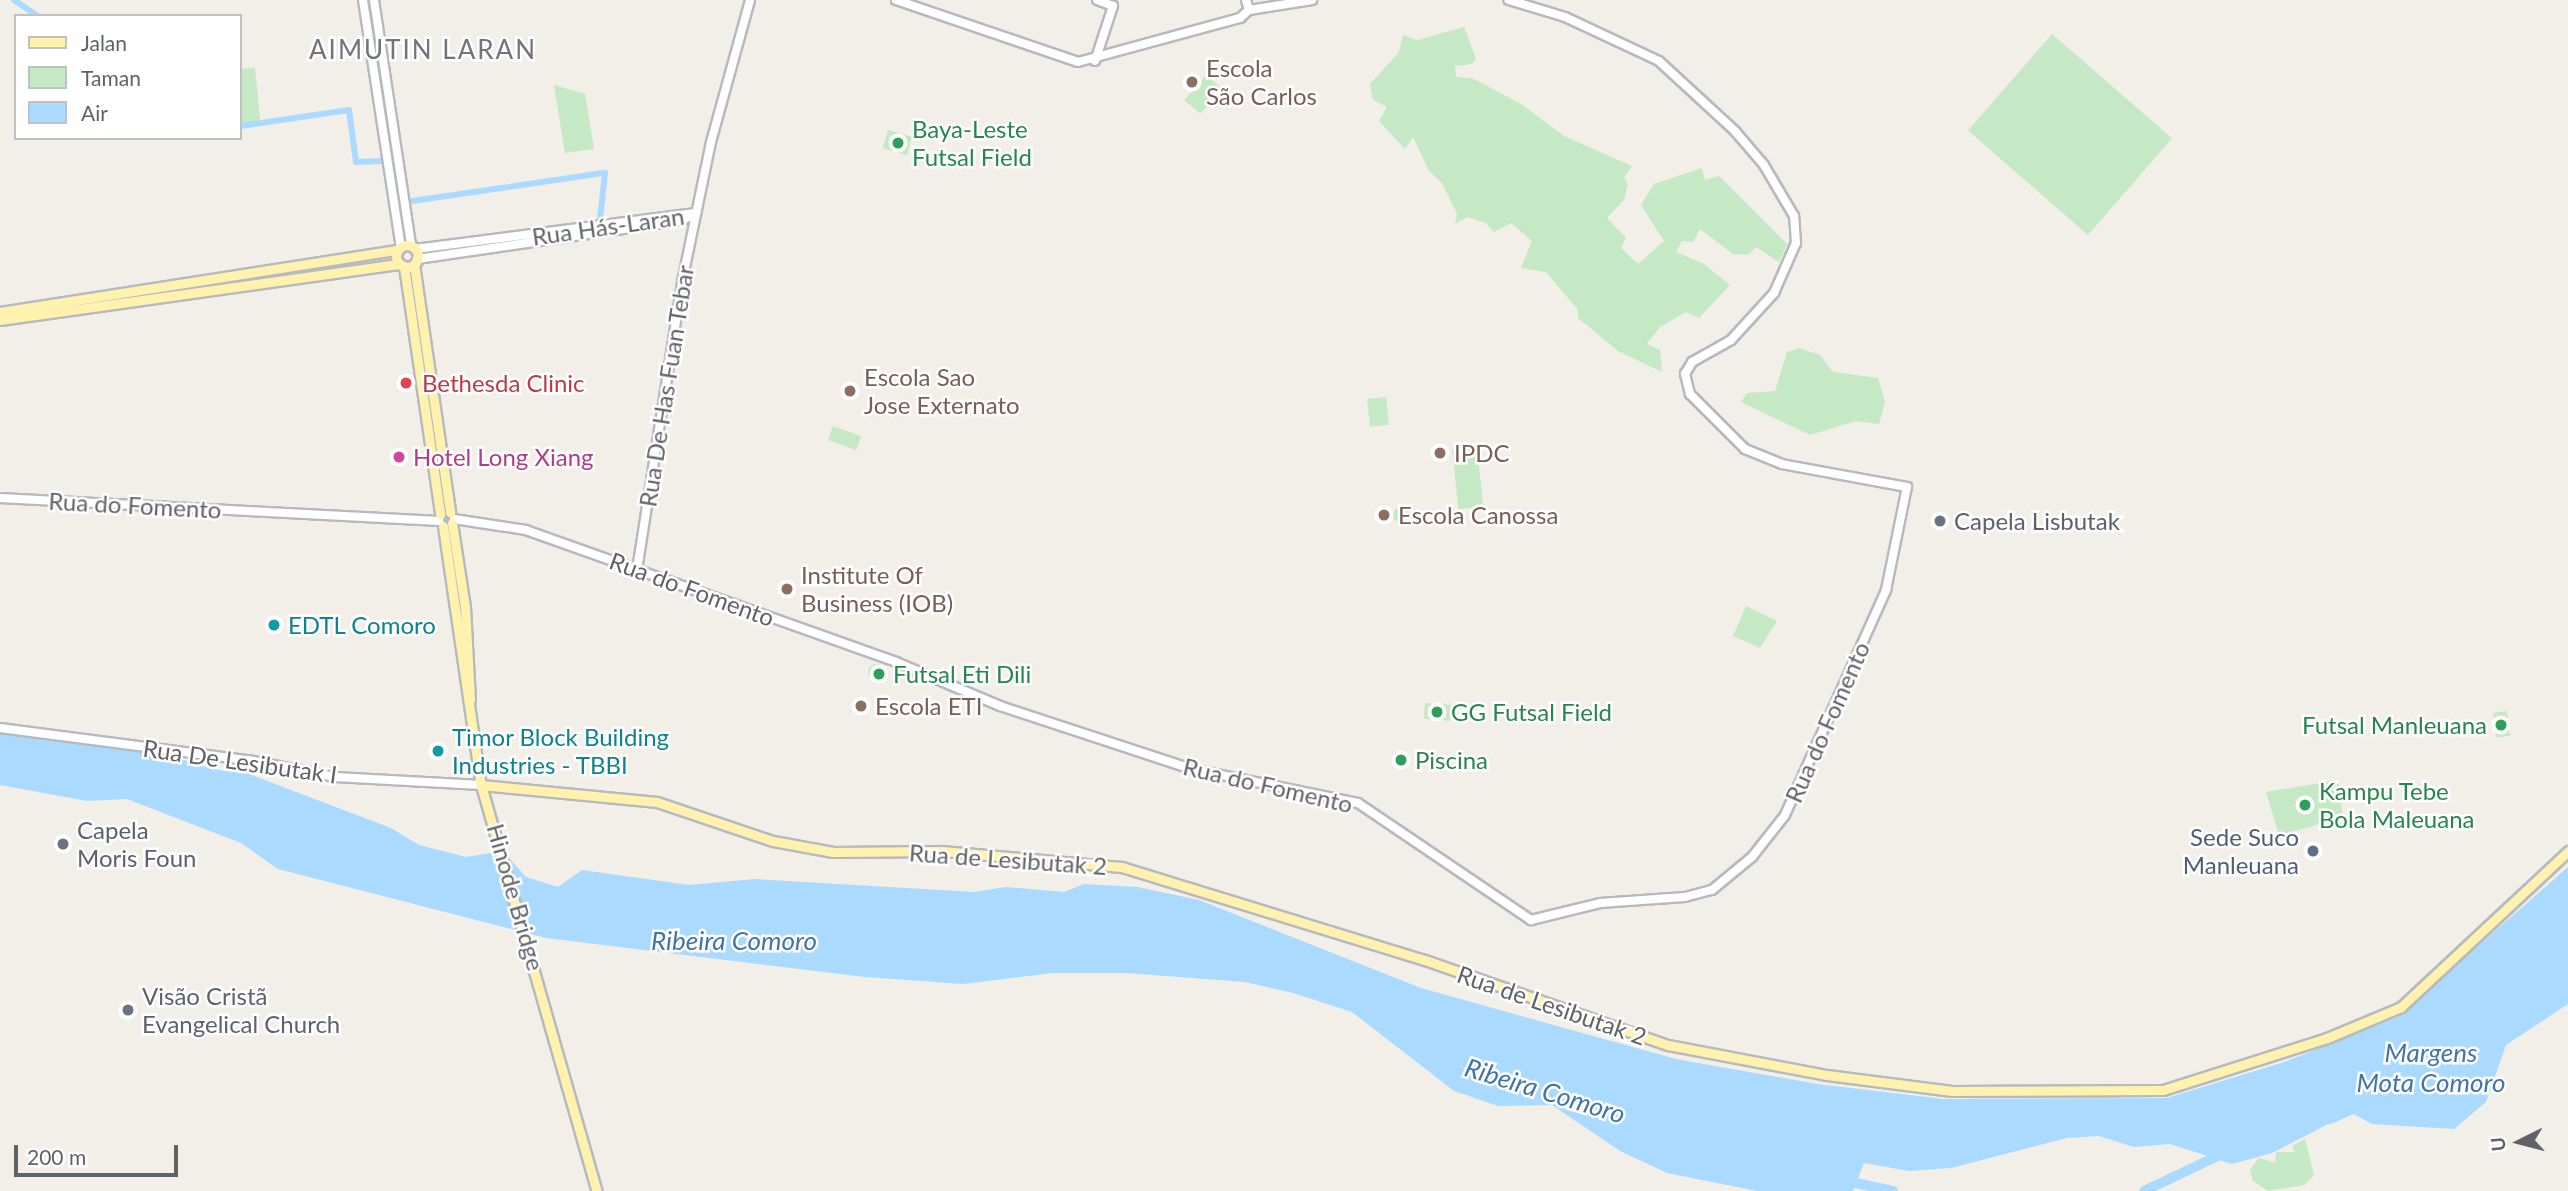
<!DOCTYPE html>
<html>
<head>
<meta charset="utf-8">
<style>
	body { margin:0 }
	#map { position:relative; width:2568px; height:1191px; overflow:hidden; background:#f1efe8; font-family:Lato,sans-serif }
	div>[style] { position:absolute }
	[style*='--x'] { left:calc(var(--x)*1px); top:calc(var(--y)*1px); width:calc(var(--w)*1px); rotate:calc(var(--a)*1deg) }
	.green>* { inset:0; background:#c5e8c5; transform-origin:0 0 }
	.round { border-radius:50% }
	.water>* { inset:0; background:#aadaff }
	.canal>* { height:6px; margin:-3px; padding:0 3px; transform-origin:3px; border-radius:3px; background:#aadaff }
	.river>* { height:10px; margin:-5px; padding:0 5px; transform-origin:5px; border-radius:5px; background:#aadaff }
	.roads { filter:drop-shadow(2px 0 #b6babf) drop-shadow(-2px 0 #b6babf) drop-shadow(0 2px #b6babf) drop-shadow(0 -2px #b6babf) }
	.secondary>* { height:8px; margin:-4px; padding:0 4px; transform-origin:4px; border-radius:4px; background:#fff }
	.primary>* { height:9px; margin:-4.5px; padding:0 4.5px; transform-origin:4.5px; border-radius:4.5px; background:#fff2af }
	.primary>.ring { margin:-4.5px; padding:0; box-sizing:content-box; background:none; border:9px solid #fff2af; border-radius:50% }
	.dots>* { width:19px; height:19px; translate:-50% -50%; box-sizing:border-box; border:4px solid #fff; border-radius:50% }
	span { translate:-50% -50%; white-space:nowrap; text-align:center; line-height:1.15; -webkit-text-stroke:5px #fff; paint-order:stroke }
	.education-label { font-size:24px; color:#785e54 }
	.left { translate:0 -50%; text-align:left }
	.leisure-label { font-size:24px; color:#27864d }
	.right { translate:-100% -50%; text-align:right }
	.street-label { font-size:24px; color:#5f6368 }
	.health-label { font-size:24px; color:#be3a42 }
	.hotel-label { font-size:24px; color:#b23c85 }
	.worship-label { font-size:24px; color:#5b616d }
	.culture-label { font-size:24px; color:#0d838f }
	.service-label { font-size:24px; color:#4e5e75 }
	.neighbourhood-label { font-size:26px; color:#70757a; letter-spacing:2px }
	.water-label { font-size:26px; color:#4174aa; font-style:italic }
	.legend { position:absolute; left:14px; top:14px; width:228px; height:126px; box-sizing:border-box; background:#fff; border:2px solid #bfc1c3; margin:0; padding:9px 12px; list-style:none; font-size:21px; color:#5f6368 }
	.legend li { display:flex; align-items:center; gap:14px; height:35px }
	.legend b { width:35px; border:2px solid #bfc1c3 }
	.north { position:absolute; left:2484px; top:1107px; width:70px; height:70px; -webkit-text-stroke:5px #fff; paint-order:stroke; rotate:264deg; font-size:19px; font-weight:700; line-height:28px; text-align:center; color:#5f6368 }
	.north::after { content:''; display:block; margin:auto; width:24px; height:32px; background:#5f6368; clip-path:polygon(50% 0,100% 100%,50% 72%,0 100%) }
	.scale { position:absolute; left:14px; top:1145px; width:164px; height:32px; box-sizing:border-box; border:4px solid #5f6368; border-top:0; padding-left:9px; font-size:21px; line-height:24px; white-space:nowrap; color:#5f6368; -webkit-text-stroke:5px #fff; paint-order:stroke }
</style>
</head>
<body>
<div id="map">
	<div class="green">
		<i style="clip-path:polygon(1464px 27px,1476px 59px,1472px 64px,1455px 66px,1456px 77px,1472px 78px,1521px 104px,1564px 136px,1632px 166px,1624px 178px,1628px 184px,1624px 200px,1607px 218px,1626px 238px,1621px 248px,1638px 264px,1664px 241px,1641px 205px,1654px 184px,1702px 168px,1705px 180px,1719px 176px,1787px 244px,1779px 262px,1756px 247px,1748px 255px,1733px 254px,1700px 229px,1693px 242px,1682px 241px,1676px 252px,1704px 264px,1730px 285px,1699px 318px,1686px 312px,1660px 327px,1647px 344px,1660px 350px,1662px 372px,1618px 351px,1578px 318px,1578px 310px,1546px 272px,1521px 268px,1532px 241px,1511px 223px,1494px 232px,1486px 223px,1468px 217px,1455px 224px,1457px 214px,1442px 183px,1429px 171px,1413px 137px,1405px 149px,1379px 121px,1387px 107px,1373px 100px,1370px 84px,1399px 52px,1403px 35px,1417px 40px)"></i>
		<i style="left:2052px;top:34px;width:159px;height:128px;rotate:41deg"></i>
		<i style="clip-path:polygon(255px 68px,260px 120px,240px 124px,240px 69px)"></i>
		<i style="left:1206px;top:75px;width:21px;height:33px;rotate:41deg"></i>
		<i style="clip-path:polygon(554px 85px,585px 94px,594px 149px,565px 153px)"></i>
		<i style="left:888px;top:130px;width:25px;height:19px;rotate:16deg"></i>
		<i style="clip-path:polygon(1799px 348px,1820px 355px,1833px 372px,1878px 378px,1885px 402px,1879px 424px,1856px 421px,1810px 435px,1741px 402px,1747px 393px,1775px 391px,1787px 352px)"></i>
		<i style="left:1386px;top:397px;width:28px;height:19px;rotate:84deg"></i>
		<i style="left:833px;top:426px;width:30px;height:15px;rotate:20deg"></i>
		<i style="left:1477px;top:447px;width:60px;height:25px;rotate:84deg"></i>
		<i class="round" style="left:1393px;top:507px;width:16px;height:16px"></i>
		<i style="clip-path:polygon(1746px 606px,1777px 621px,1760px 648px,1733px 636px)"></i>
		<i class="round" style="left:868px;top:664px;width:16px;height:16px"></i>
		<i style="left:1425px;top:703px;width:26px;height:16px;rotate:4deg"></i>
		<i style="left:2507px;top:711px;width:25px;height:14px;rotate:83deg"></i>
		<i style="clip-path:polygon(2338px 780px,2343px 818px,2279px 835px,2266px 792px)"></i>
		<i style="clip-path:polygon(2305px 1139px,2314px 1175px,2304px 1185px,2268px 1191px,2253px 1181px,2250px 1170px,2259px 1158px,2275px 1163px,2276px 1152px,2295px 1152px,2292px 1146px)"></i>
	</div>
	<div class="water">
		<i style="clip-path:polygon(0 731px,168px 755px,212px 769px,249px 774px,391px 828px,419px 845px,466px 857px,503px 851px,526px 877px,558px 887px,582px 870px,689px 885px,755px 879px,974px 892px,1006px 887px,1064px 892px,1084px 884px,1137px 887px,1199px 900px,1421px 988px,1676px 1059px,1817px 1084px,1944px 1099px,2167px 1098px,2284px 1062px,2396px 1018px,2568px 867px,2568px 1004px,2506px 1045px,2486px 1102px,2454px 1129px,2372px 1124px,2346px 1110px,2340px 1118px,2272px 1153px,2232px 1164px,2170px 1144px,2134px 1147px,2099px 1136px,2067px 1138px,1951px 1168px,1909px 1171px,1864px 1163px,1853px 1191px,1757px 1191px,1667px 1173px,1620px 1151px,1552px 1105px,1498px 1106px,1454px 1091px,1352px 1012px,1293px 993px,1245px 982px,1126px 973px,1053px 973px,963px 984px,865px 977px,546px 938px,278px 869px,241px 843px,127px 799px,87px 801px,0 785px)"></i>
	</div>
	<div class="canal">
		<i style="--x:14;--y:0;--w:29;--a:34"></i>
		<i style="--x:240;--y:126;--w:110;--a:-8.4"></i>
		<i style="--x:349;--y:110;--w:52;--a:82.3"></i>
		<i style="--x:356;--y:162;--w:33;--a:-2"></i>
		<i style="--x:405;--y:202;--w:202;--a:-8.3"></i>
		<i style="--x:605;--y:173;--w:46;--a:96.2"></i>
	</div>
	<div class="river">
		<i style="--x:2330;--y:1119;--w:34;--a:-24"></i>
		<i style="--x:1846;--y:1181;--w:48;--a:12"></i>
		<i style="--x:2144;--y:1191;--w:84;--a:-25.3"></i>
	</div>
	<div class="roads">
		<div class="secondary">
			<i style="--x:363;--y:0;--w:251;--a:81.3"></i>
			<i style="--x:374;--y:0;--w:249;--a:81.4"></i>
			<i style="--x:896;--y:0;--w:192;--a:18.8"></i>
			<i style="--x:1078;--y:62;--w:168;--a:-15.2"></i>
			<i style="--x:1240;--y:18;--w:12;--a:-42"></i>
			<i style="--x:1246;--y:0;--w:10;--a:73"></i>
			<i style="--x:1249;--y:10;--w:64;--a:-9"></i>
			<i style="--x:1095;--y:61;--w:58;--a:-71.9"></i>
			<i style="--x:1113;--y:6;--w:17;--a:-159"></i>
			<i style="--x:415;--y:249;--w:283;--a:-7.3"></i>
			<i style="--x:417;--y:259;--w:269;--a:-8.3"></i>
			<i style="--x:683;--y:220;--w:15;--a:-28"></i>
			<i style="--x:0;--y:498;--w:440;--a:3"></i>
			<i style="--x:454;--y:519;--w:73;--a:8.7"></i>
			<i style="--x:526;--y:530;--w:393;--a:19.6"></i>
			<i style="--x:896;--y:662;--w:113;--a:22.9"></i>
			<i style="--x:1000;--y:706;--w:202;--a:18.2"></i>
			<i style="--x:1192;--y:769;--w:169;--a:11.6"></i>
			<i style="--x:1358;--y:803;--w:209;--a:34.1"></i>
			<i style="--x:1531;--y:920;--w:71;--a:-13.8"></i>
			<i style="--x:1600;--y:903;--w:85;--a:-4"></i>
			<i style="--x:1685;--y:897;--w:28;--a:-15"></i>
			<i style="--x:1712;--y:890;--w:52;--a:-39.5"></i>
			<i style="--x:1752;--y:857;--w:53;--a:-51.8"></i>
			<i style="--x:1785;--y:815;--w:247;--a:-65.8"></i>
			<i style="--x:1886;--y:590;--w:105;--a:-78.5"></i>
			<i style="--x:1907;--y:487;--w:127;--a:-169.6"></i>
			<i style="--x:1782;--y:464;--w:40;--a:-158"></i>
			<i style="--x:1745;--y:449;--w:78;--a:-135"></i>
			<i style="--x:1690;--y:394;--w:21;--a:-104"></i>
			<i style="--x:1685;--y:374;--w:14;--a:-60"></i>
			<i style="--x:1692;--y:362;--w:45;--a:-29.4"></i>
			<i style="--x:1731;--y:340;--w:64;--a:-47.5"></i>
			<i style="--x:1774;--y:293;--w:55;--a:-66.3"></i>
			<i style="--x:1796;--y:243;--w:27;--a:-94"></i>
			<i style="--x:1794;--y:216;--w:59;--a:-120.5"></i>
			<i style="--x:1764;--y:165;--w:45;--a:-130.5"></i>
			<i style="--x:1735;--y:131;--w:103;--a:-137.4"></i>
			<i style="--x:1659;--y:61;--w:104;--a:-154.9"></i>
			<i style="--x:1565;--y:17;--w:59;--a:-163.1"></i>
			<i style="--x:637;--y:570;--w:291;--a:-81.1"></i>
			<i style="--x:682;--y:282;--w:143;--a:-78.3"></i>
			<i style="--x:711;--y:142;--w:147;--a:-74.6"></i>
			<i style="--x:0;--y:728;--w:250;--a:7.4"></i>
			<i style="--x:248;--y:760;--w:89;--a:11.1"></i>
			<i style="--x:335;--y:777;--w:146;--a:3.1"></i>
		</div>
		<div class="primary">
			<i class="ring" style="left:396px;top:245px;width:13px;height:13px"></i>
			<i style="--x:414;--y:264;--w:251;--a:81.7"></i>
			<i style="--x:404;--y:266;--w:251;--a:81.7"></i>
			<i style="--x:0;--y:312;--w:403;--a:-8.9"></i>
			<i style="--x:0;--y:320;--w:404;--a:-8"></i>
			<i style="--x:452;--y:523;--w:85;--a:81.2"></i>
			<i style="--x:465;--y:607;--w:93;--a:86.9"></i>
			<i style="--x:443;--y:526;--w:262;--a:81.7"></i>
			<i style="--x:481;--y:785;--w:422;--a:74.1"></i>
			<i style="--x:481;--y:785;--w:177;--a:5.5"></i>
			<i style="--x:657;--y:802;--w:122;--a:18.6"></i>
			<i style="--x:773;--y:841;--w:61;--a:10.4"></i>
			<i style="--x:833;--y:852;--w:108;--a:-0.5"></i>
			<i style="--x:941;--y:851;--w:182;--a:5.1"></i>
			<i style="--x:1122;--y:867;--w:317;--a:17.1"></i>
			<i style="--x:1425;--y:960;--w:257;--a:19.3"></i>
			<i style="--x:1668;--y:1045;--w:162;--a:10.7"></i>
			<i style="--x:1827;--y:1075;--w:126;--a:7.3"></i>
			<i style="--x:1952;--y:1091;--w:211;--a:-0.3"></i>
			<i style="--x:2163;--y:1090;--w:172;--a:-17.6"></i>
			<i style="--x:2327;--y:1038;--w:80;--a:-22.7"></i>
			<i style="--x:2401;--y:1007;--w:229;--a:-43"></i>
		</div>
	</div>
	<div class="dots">
		<i style="left:1192px;top:82px;background:#8d6e63"></i>
		<i style="left:898px;top:143px;background:#2e9e5b"></i>
		<i style="left:406px;top:383px;background:#e0444e"></i>
		<i style="left:850px;top:391px;background:#8d6e63"></i>
		<i style="left:1440px;top:453px;background:#8d6e63"></i>
		<i style="left:399px;top:457px;background:#d1479c"></i>
		<i style="left:1384px;top:515px;background:#8d6e63"></i>
		<i style="left:1940px;top:521px;background:#6b7280"></i>
		<i style="left:787px;top:589px;background:#8d6e63"></i>
		<i style="left:274px;top:625px;background:#0f9aa8"></i>
		<i style="left:879px;top:674px;background:#2e9e5b"></i>
		<i style="left:861px;top:706px;background:#8d6e63"></i>
		<i style="left:1437px;top:712px;background:#2e9e5b"></i>
		<i style="left:2501px;top:725px;background:#2e9e5b"></i>
		<i style="left:438px;top:751px;background:#0f9aa8"></i>
		<i style="left:1401px;top:760px;background:#2e9e5b"></i>
		<i style="left:2305px;top:805px;background:#2e9e5b"></i>
		<i style="left:63px;top:844px;background:#6b7280"></i>
		<i style="left:2313px;top:851px;background:#5c6f8a"></i>
		<i style="left:128px;top:1010px;background:#6b7280"></i>
	</div>
	<div class="education-label">
		<span class="left" style="left:1206px;top:82px">Escola<br>São Carlos</span>
		<span class="left" style="left:864px;top:391px">Escola Sao<br>Jose Externato</span>
		<span class="left" style="left:1454px;top:453px">IPDC</span>
		<span class="left" style="left:1398px;top:515px">Escola Canossa</span>
		<span class="left" style="left:801px;top:589px">Institute Of<br>Business (IOB)</span>
		<span class="left" style="left:875px;top:706px">Escola ETI</span>
	</div>
	<div class="leisure-label">
		<span class="left" style="left:912px;top:143px">Baya-Leste<br>Futsal Field</span>
		<span class="left" style="left:893px;top:674px">Futsal Eti Dili</span>
		<span class="left" style="left:1451px;top:712px">GG Futsal Field</span>
		<span class="right" style="left:2487px;top:725px">Futsal Manleuana</span>
		<span class="left" style="left:1415px;top:760px">Piscina</span>
		<span class="left" style="left:2319px;top:805px">Kampu Tebe<br>Bola Maleuana</span>
	</div>
	<div class="street-label">
		<span style="left:608px;top:226px;rotate:-8deg">Rua Hás-Laran</span>
		<span style="left:666px;top:386px;rotate:-81deg">Rua De Has Fuan Tebar</span>
		<span style="left:135px;top:505px;rotate:3deg">Rua do Fomento</span>
		<span style="left:692px;top:589px;rotate:20deg">Rua do Fomento</span>
		<span style="left:1827px;top:722px;rotate:-66deg">Rua do Fomento</span>
		<span style="left:240px;top:761px;rotate:8deg">Rua De Lesibutak I</span>
		<span style="left:1268px;top:785px;rotate:13deg">Rua do Fomento</span>
		<span style="left:1008px;top:859px;rotate:4deg">Rua de Lesibutak 2</span>
		<span style="left:516px;top:897px;rotate:74deg">Hinode Bridge</span>
		<span style="left:1552px;top:1005px;rotate:19deg">Rua de Lesibutak 2</span>
	</div>
	<div class="health-label">
		<span class="left" style="left:422px;top:383px">Bethesda Clinic</span>
	</div>
	<div class="hotel-label">
		<span class="left" style="left:413px;top:457px">Hotel Long Xiang</span>
	</div>
	<div class="worship-label">
		<span class="left" style="left:1954px;top:521px">Capela Lisbutak</span>
		<span class="left" style="left:77px;top:844px">Capela<br>Moris Foun</span>
		<span class="left" style="left:142px;top:1010px">Visão Cristã<br>Evangelical Church</span>
	</div>
	<div class="culture-label">
		<span class="left" style="left:288px;top:625px">EDTL Comoro</span>
		<span class="left" style="left:452px;top:751px">Timor Block Building<br>Industries - TBBI</span>
	</div>
	<div class="service-label">
		<span class="right" style="left:2299px;top:851px">Sede Suco<br>Manleuana</span>
	</div>
	<div class="neighbourhood-label">
		<span style="left:423px;top:50px">AIMUTIN LARAN</span>
	</div>
	<div class="water-label">
		<span style="left:734px;top:941px">Ribeira Comoro</span>
		<span style="left:2431px;top:1068px">Margens<br>Mota Comoro</span>
		<span style="left:1545px;top:1091px;rotate:17deg">Ribeira Comoro</span>
	</div>
	<ul class="legend">
	<li><b style="height:9px;background:#fff2af"></b>Jalan</li>
	<li><b style="height:19px;background:#c5e8c5"></b>Taman</li>
	<li><b style="height:19px;background:#aadaff"></b>Air</li>
	</ul>
	<div class="north">U</div>
	<div class="scale">200 m</div>
</div>
</body>
</html>
